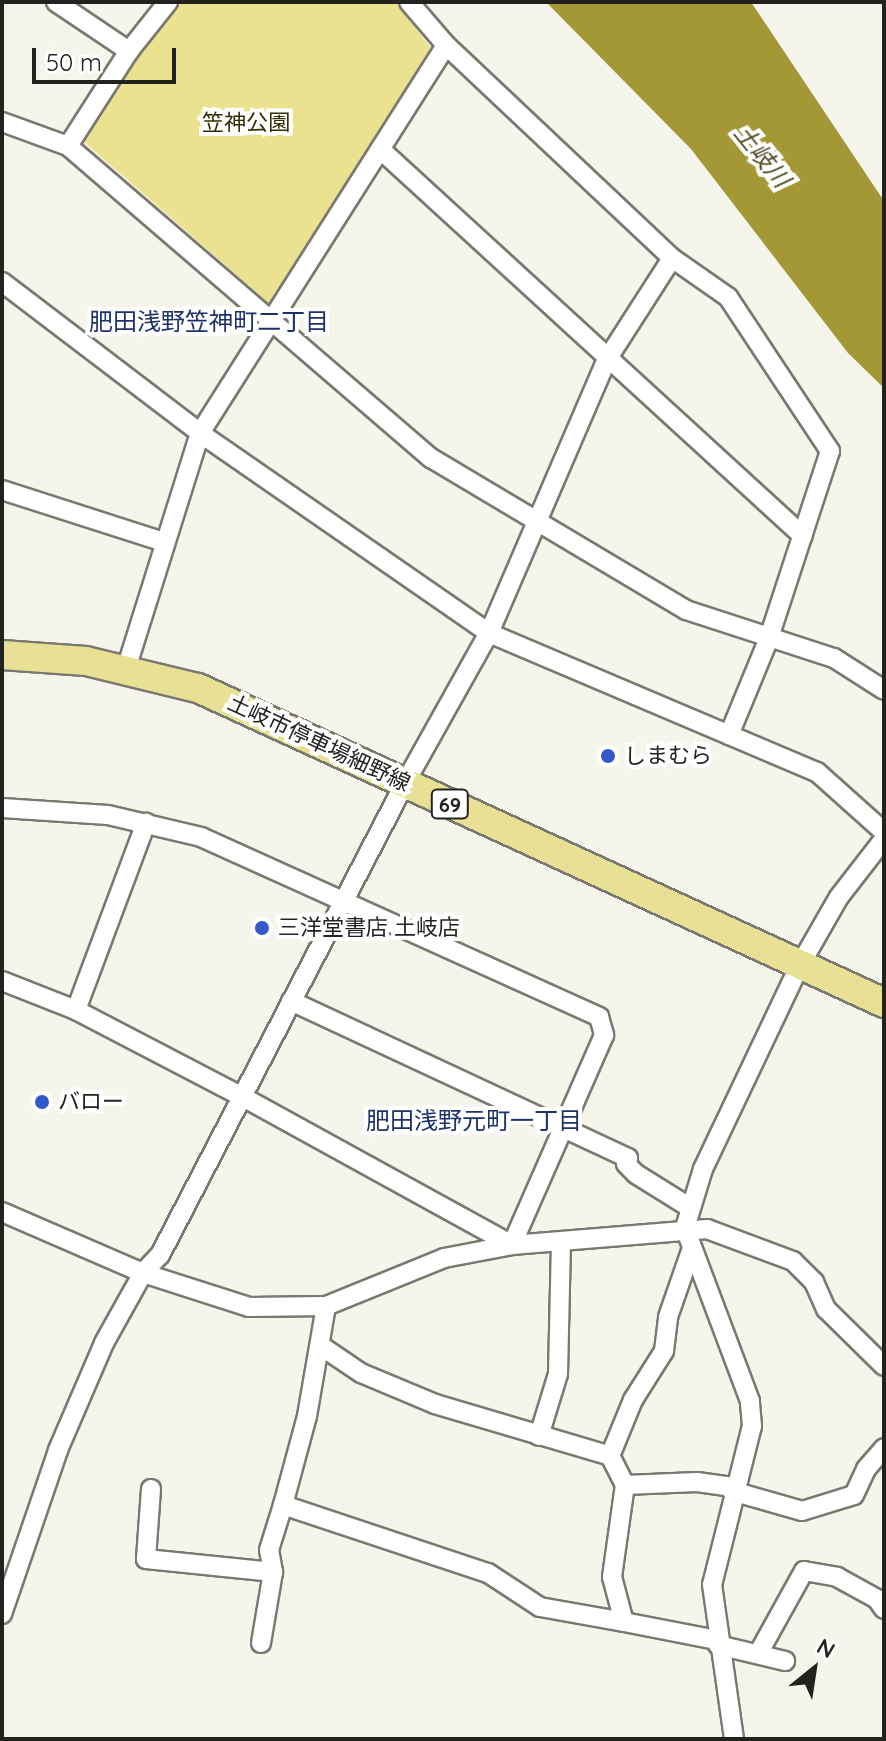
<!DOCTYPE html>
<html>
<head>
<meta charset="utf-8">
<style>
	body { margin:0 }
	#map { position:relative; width:886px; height:1741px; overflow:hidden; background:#f6f5ec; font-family:Quicksand,"Noto Sans JP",sans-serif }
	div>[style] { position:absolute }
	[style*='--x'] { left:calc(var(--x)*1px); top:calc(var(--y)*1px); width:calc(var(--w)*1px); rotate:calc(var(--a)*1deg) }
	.green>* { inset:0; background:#ebe28f }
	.water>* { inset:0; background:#a39835 }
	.roads { filter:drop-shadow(2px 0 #7a7971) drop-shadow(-2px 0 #7a7971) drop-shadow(0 2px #7a7971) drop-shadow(0 -2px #7a7971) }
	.minor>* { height:18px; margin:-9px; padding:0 9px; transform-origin:9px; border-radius:9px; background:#fff }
	.primary>* { height:28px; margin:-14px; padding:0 14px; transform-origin:14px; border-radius:14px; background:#e8e094 }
	.dots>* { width:22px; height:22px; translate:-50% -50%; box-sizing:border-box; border:4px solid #fff; border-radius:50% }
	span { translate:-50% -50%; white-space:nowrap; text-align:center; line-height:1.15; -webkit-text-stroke:8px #fff; paint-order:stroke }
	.shield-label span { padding:2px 6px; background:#fff; border:2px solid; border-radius:6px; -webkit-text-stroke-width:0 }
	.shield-label { font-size:20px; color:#23221f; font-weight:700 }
	.park-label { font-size:22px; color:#322d03 }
	.street-label { font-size:22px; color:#23221f }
	.poi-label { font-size:22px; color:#23221f }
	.left { translate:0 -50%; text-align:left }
	.water-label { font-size:24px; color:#4c481f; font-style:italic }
	.neighbourhood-label { font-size:24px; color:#1d3269 }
	.frame { position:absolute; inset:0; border:4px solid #23221f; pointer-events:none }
	.north { position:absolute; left:774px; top:1629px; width:80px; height:80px; -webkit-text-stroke:6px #fff; paint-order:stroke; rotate:30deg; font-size:22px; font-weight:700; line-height:32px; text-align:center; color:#23221f }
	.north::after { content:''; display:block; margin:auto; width:28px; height:36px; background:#23221f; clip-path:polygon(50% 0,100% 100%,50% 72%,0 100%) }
	.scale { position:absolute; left:32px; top:48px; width:144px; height:36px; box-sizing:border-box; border:4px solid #23221f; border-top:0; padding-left:10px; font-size:24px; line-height:28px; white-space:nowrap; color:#23221f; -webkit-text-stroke:6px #fff; paint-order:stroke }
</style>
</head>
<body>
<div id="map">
	<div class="green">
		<i style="clip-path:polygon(174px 2px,395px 2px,434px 52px,271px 305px,75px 134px)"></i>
	</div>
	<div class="water">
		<i style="clip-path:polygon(546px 2px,751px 2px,884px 201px,884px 388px,848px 353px,691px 149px)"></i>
	</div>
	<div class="roads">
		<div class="minor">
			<i style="--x:56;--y:2;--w:88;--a:33.9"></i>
			<i style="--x:409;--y:2;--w:57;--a:49.3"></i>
			<i style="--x:446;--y:45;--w:311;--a:43.3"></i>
			<i style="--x:672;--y:258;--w:68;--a:34.9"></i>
			<i style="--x:728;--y:297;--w:185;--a:56.5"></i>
			<i style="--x:830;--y:451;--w:197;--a:108.1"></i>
			<i style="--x:769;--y:638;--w:105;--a:112.4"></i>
			<i style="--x:2;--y:122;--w:70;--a:20"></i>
			<i style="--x:68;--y:146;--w:479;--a:40.7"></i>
			<i style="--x:431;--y:458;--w:297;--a:30.8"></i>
			<i style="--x:686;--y:610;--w:156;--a:18"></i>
			<i style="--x:834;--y:658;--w:59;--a:32.6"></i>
			<i style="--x:68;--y:146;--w:113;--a:-57.3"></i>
			<i style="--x:129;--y:51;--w:63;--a:-51.5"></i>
			<i style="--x:380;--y:149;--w:573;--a:42.46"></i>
			<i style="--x:2;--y:282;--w:249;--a:37.3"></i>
			<i style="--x:200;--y:433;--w:351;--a:34.7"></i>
			<i style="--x:489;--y:633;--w:356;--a:23"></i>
			<i style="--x:817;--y:772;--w:90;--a:41.8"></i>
			<i style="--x:2;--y:490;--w:170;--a:17.8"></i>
			<i style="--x:126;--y:669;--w:247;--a:-72.6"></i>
			<i style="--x:200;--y:433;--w:459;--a:-57.6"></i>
			<i style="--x:2;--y:808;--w:106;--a:3.8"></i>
			<i style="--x:108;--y:815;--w:96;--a:13.3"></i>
			<i style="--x:201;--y:837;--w:437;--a:24.3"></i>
			<i style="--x:599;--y:1017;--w:19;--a:74"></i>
			<i style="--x:604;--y:1035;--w:229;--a:113.7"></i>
			<i style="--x:512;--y:1245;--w:309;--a:-151.2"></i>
			<i style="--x:241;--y:1096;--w:186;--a:-152.5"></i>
			<i style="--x:76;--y:1010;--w:79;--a:-158.6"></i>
			<i style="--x:291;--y:1001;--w:372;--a:25"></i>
			<i style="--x:628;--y:1158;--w:6;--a:108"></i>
			<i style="--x:626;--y:1164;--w:14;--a:45"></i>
			<i style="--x:636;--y:1174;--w:62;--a:31.9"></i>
			<i style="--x:76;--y:1010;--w:200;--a:-69.5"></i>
			<i style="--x:2;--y:1212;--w:154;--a:23.4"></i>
			<i style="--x:143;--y:1273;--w:111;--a:17.8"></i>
			<i style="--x:249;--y:1307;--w:77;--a:-0.7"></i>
			<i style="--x:326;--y:1306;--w:127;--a:-22.1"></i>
			<i style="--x:444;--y:1258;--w:69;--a:-10.8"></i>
			<i style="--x:512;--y:1245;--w:196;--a:-4.7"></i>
			<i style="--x:707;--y:1229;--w:92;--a:20.4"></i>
			<i style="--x:793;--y:1261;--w:30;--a:45"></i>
			<i style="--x:814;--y:1282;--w:30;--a:66"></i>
			<i style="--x:826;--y:1309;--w:81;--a:44.5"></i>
			<i style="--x:326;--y:1306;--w:112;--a:99.8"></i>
			<i style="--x:307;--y:1416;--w:92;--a:105.1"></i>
			<i style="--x:283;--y:1505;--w:216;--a:18.4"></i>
			<i style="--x:488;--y:1573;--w:62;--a:33.2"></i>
			<i style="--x:540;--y:1607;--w:85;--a:10.1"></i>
			<i style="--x:624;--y:1622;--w:47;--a:-104.9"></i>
			<i style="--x:612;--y:1577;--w:93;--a:-82"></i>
			<i style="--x:625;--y:1485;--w:33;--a:-117"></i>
			<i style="--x:610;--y:1456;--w:61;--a:-67.7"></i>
			<i style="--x:633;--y:1400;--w:58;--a:-57.7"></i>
			<i style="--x:664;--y:1351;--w:34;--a:-83"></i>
			<i style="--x:668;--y:1317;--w:73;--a:-70.8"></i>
			<i style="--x:321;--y:1346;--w:48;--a:34"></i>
			<i style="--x:361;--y:1373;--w:80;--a:22.7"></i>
			<i style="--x:435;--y:1404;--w:183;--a:16.5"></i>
			<i style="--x:539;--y:1436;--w:65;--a:-73"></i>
			<i style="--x:558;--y:1374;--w:131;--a:-88.7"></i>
			<i style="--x:625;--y:1485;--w:72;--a:-2.4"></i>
			<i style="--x:697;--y:1482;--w:36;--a:8"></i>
			<i style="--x:151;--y:1489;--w:70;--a:94.1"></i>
			<i style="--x:146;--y:1559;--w:128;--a:5.8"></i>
			<i style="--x:732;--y:1491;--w:73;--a:15.9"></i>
			<i style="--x:802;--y:1511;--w:54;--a:-17.1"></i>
			<i style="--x:854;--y:1495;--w:29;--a:-65"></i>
			<i style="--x:866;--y:1469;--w:28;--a:-49"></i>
			<i style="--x:2;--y:1614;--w:173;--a:-71.1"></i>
			<i style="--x:58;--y:1450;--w:116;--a:-66.7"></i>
			<i style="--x:104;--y:1343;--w:80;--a:-60.9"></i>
			<i style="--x:143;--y:1273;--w:25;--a:-47"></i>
			<i style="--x:160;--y:1255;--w:532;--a:-62.57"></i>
			<i style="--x:405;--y:783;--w:172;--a:-60.8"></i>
			<i style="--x:489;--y:633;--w:296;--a:-66.7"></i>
			<i style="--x:606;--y:361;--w:122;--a:-57.3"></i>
			<i style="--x:624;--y:1622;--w:95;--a:11"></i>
			<i style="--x:261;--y:1643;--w:72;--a:-80.4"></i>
			<i style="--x:273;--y:1572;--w:22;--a:-100"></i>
			<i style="--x:269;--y:1550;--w:47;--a:-72.7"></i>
			<i style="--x:718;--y:1645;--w:69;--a:13.4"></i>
			<i style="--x:758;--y:1654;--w:95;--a:-61"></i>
			<i style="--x:804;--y:1571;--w:34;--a:10"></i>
			<i style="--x:837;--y:1577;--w:46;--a:28.8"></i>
			<i style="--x:877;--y:1599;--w:12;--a:55"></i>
			<i style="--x:734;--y:1739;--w:156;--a:-98.1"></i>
			<i style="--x:712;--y:1585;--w:164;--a:-75.9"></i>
			<i style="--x:752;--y:1426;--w:25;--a:-95"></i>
			<i style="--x:750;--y:1401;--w:185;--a:-110.6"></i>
			<i style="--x:685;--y:1228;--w:62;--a:-73"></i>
			<i style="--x:703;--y:1169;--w:226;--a:-64.6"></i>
			<i style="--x:800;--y:965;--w:78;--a:-60.2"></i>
			<i style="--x:839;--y:897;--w:73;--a:-52.2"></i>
		</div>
		<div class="primary">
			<i style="--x:2;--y:655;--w:84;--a:4.1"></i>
			<i style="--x:86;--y:661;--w:115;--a:13.6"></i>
			<i style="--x:198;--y:688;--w:755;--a:24.66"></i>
		</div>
	</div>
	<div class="dots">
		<i style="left:608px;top:756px;background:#3159c9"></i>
		<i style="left:262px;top:928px;background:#3159c9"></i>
		<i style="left:42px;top:1102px;background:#3159c9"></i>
	</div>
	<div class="shield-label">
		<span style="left:450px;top:804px">69</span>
	</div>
	<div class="park-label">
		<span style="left:246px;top:123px">笠神公園</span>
	</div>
	<div class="street-label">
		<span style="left:319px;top:743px;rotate:25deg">土岐市停車場細野線</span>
	</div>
	<div class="poi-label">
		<span class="left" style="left:624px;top:756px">しまむら</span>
		<span class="left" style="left:278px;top:928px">三洋堂書店 土岐店</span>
		<span class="left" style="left:58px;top:1102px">バロー</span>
	</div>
	<div class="water-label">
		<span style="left:762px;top:156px;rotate:51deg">土岐川</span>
	</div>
	<div class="neighbourhood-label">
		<span style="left:209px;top:322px">肥田浅野笠神町二丁目</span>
		<span style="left:474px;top:1121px">肥田浅野元町一丁目</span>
	</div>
	<div class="frame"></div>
	<div class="north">N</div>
	<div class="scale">50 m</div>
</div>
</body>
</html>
